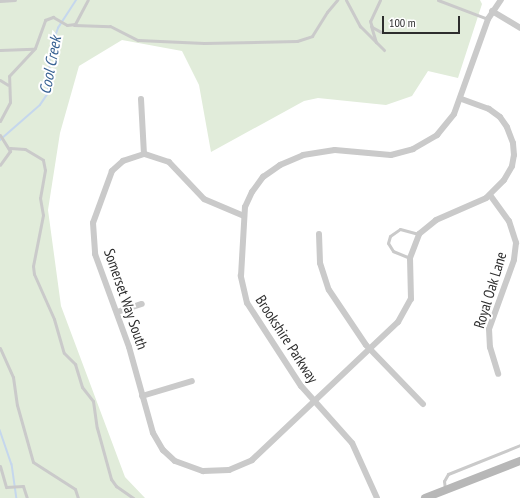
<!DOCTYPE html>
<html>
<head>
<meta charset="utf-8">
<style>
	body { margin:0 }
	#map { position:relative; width:520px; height:498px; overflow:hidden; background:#fff; font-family:"PT Sans Narrow",sans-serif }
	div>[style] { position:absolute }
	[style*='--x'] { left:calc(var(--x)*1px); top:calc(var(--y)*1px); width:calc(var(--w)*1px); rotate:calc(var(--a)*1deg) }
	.green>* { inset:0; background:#e1ecda }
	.stream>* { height:1.5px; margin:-0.75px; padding:0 0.75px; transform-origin:0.75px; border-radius:0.75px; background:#c5d7ed }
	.lane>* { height:3px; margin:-1.5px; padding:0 1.5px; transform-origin:1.5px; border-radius:1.5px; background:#cacaca }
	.street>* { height:6px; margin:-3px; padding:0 3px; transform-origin:3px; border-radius:3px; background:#cacaca }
	.secondary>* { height:8px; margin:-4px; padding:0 4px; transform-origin:4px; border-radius:4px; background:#b7b7b7 }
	span { translate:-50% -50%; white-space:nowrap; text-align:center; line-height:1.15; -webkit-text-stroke:4px #fff; paint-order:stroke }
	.street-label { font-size:15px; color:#2d2d2d }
	.water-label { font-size:16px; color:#386293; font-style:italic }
	.scale { position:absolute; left:382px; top:16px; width:78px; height:18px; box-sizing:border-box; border:2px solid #2d2d2d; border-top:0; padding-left:5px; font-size:12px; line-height:14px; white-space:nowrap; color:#2d2d2d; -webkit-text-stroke:3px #fff; paint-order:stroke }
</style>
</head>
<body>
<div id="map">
	<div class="green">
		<i style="clip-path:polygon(0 0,480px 0,482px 4px,458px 78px,428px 71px,412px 96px,386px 105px,318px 98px,304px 101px,211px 152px,199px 85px,182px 51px,122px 40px,79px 66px,60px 133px,48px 210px,61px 306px,125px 477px,145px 498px,0 498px)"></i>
	</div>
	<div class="stream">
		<i style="--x:0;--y:140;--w:53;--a:-41.2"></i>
		<i style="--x:40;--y:105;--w:14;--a:-56"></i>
		<i style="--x:48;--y:93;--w:38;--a:-87"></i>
		<i style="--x:50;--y:55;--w:13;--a:-77"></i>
		<i style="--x:53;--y:42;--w:15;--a:-70"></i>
		<i style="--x:58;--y:28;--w:33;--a:-57"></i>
		<i style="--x:0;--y:430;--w:36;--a:71"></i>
		<i style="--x:12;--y:464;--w:34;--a:82"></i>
	</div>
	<div class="lane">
		<i style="--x:346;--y:0;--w:30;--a:62"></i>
		<i style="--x:360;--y:26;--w:34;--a:45"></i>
		<i style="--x:380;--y:0;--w:23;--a:115"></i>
		<i style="--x:370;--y:21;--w:6;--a:72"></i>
		<i style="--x:372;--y:27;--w:10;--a:29"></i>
		<i style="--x:438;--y:0;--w:53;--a:20.8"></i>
		<i style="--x:0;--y:1;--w:15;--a:-4"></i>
		<i style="--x:74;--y:25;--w:36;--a:2"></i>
		<i style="--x:110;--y:26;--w:31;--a:27"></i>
		<i style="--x:138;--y:40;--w:66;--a:2.6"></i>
		<i style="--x:204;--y:43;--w:93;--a:-1.2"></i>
		<i style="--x:297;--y:41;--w:16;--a:-18"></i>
		<i style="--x:312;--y:36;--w:28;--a:-58"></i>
		<i style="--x:327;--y:12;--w:16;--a:-50"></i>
		<i style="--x:371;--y:26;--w:17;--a:73"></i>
		<i style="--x:0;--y:50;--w:33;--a:-2"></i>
		<i style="--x:0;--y:80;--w:9;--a:32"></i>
		<i style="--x:0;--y:121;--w:21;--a:-62"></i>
		<i style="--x:10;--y:102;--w:26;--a:-92"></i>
		<i style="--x:9;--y:76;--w:38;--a:-47"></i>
		<i style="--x:35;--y:48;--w:30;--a:-70"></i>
		<i style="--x:45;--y:20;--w:9;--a:-21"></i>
		<i style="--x:53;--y:17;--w:16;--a:30"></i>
		<i style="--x:67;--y:25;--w:8;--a:-7"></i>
		<i style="--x:75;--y:24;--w:27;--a:-62"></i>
		<i style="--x:0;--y:135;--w:19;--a:58"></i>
		<i style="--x:10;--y:151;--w:17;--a:126"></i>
		<i style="--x:10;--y:148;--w:15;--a:4"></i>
		<i style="--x:25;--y:149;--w:21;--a:31"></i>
		<i style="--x:43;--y:160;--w:10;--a:79"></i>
		<i style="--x:45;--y:170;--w:28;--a:100"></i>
		<i style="--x:40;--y:198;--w:17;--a:80"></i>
		<i style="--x:43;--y:215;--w:52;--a:101.1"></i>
		<i style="--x:33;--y:266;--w:8;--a:83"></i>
		<i style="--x:34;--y:274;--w:49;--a:66"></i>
		<i style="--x:54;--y:319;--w:35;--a:74"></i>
		<i style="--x:64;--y:353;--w:16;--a:45"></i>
		<i style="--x:75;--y:364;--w:24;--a:73"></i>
		<i style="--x:82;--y:387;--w:18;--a:52"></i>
		<i style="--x:93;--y:401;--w:27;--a:82"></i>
		<i style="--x:97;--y:428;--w:53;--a:74.6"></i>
		<i style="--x:111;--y:479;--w:9;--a:54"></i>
		<i style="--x:116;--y:486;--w:21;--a:35"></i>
		<i style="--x:410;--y:258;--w:18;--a:-158"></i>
		<i style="--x:393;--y:251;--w:9;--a:-122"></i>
		<i style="--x:388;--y:243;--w:7;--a:-74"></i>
		<i style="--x:390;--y:236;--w:12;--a:-35"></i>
		<i style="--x:400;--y:229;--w:20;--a:15"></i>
		<i style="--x:0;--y:348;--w:32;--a:66"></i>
		<i style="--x:13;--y:377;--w:28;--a:82"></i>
		<i style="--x:17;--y:405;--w:59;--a:74.3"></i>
		<i style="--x:33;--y:462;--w:50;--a:32.7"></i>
		<i style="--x:75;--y:489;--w:9;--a:72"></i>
		<i style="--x:0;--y:466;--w:22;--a:74"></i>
		<i style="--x:6;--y:487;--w:17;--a:-3"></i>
		<i style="--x:23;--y:486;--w:13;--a:72"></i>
		<i style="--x:445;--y:489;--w:8;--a:-97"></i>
		<i style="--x:444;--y:481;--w:8;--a:-60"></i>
		<i style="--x:448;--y:474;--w:78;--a:-21.9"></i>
	</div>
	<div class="street">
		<i style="--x:492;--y:11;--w:33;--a:31"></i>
		<i style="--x:141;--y:99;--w:55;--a:86.9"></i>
		<i style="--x:490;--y:195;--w:32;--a:54"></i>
		<i style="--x:509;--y:221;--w:23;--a:72"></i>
		<i style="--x:516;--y:243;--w:17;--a:97"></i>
		<i style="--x:514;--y:260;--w:73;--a:109.9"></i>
		<i style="--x:489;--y:329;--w:18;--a:87"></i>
		<i style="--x:490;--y:347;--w:28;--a:73"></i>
		<i style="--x:244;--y:216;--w:43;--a:-157"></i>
		<i style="--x:204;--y:199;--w:51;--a:-133.4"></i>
		<i style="--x:169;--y:162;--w:26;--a:-162"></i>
		<i style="--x:144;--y:154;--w:22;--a:162"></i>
		<i style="--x:123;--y:161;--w:15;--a:138"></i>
		<i style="--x:112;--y:171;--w:55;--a:110.1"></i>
		<i style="--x:93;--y:223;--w:31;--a:86"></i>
		<i style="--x:95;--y:254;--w:99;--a:69.9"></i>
		<i style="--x:129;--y:347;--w:89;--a:74.4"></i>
		<i style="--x:153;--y:433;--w:20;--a:60"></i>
		<i style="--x:163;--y:450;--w:16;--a:43"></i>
		<i style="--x:175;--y:461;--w:30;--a:20"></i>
		<i style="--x:203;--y:471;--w:26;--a:-2"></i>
		<i style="--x:229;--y:470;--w:25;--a:-23"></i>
		<i style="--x:252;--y:460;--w:201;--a:-43.4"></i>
		<i style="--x:398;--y:322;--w:26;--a:-61"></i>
		<i style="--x:411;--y:299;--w:41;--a:-91.4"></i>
		<i style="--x:410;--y:258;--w:26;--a:-69"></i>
		<i style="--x:419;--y:234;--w:22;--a:-39"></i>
		<i style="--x:436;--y:220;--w:55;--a:-23.7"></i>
		<i style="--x:486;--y:198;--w:25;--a:-45"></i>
		<i style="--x:504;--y:180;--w:16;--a:-60"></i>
		<i style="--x:512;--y:166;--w:11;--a:-80"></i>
		<i style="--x:514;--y:155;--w:12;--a:-95"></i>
		<i style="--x:513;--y:143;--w:17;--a:-111"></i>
		<i style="--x:507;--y:127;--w:12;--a:-125"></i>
		<i style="--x:500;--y:117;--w:14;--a:-144"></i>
		<i style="--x:489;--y:109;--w:30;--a:-160"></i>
		<i style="--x:319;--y:234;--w:29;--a:88"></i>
		<i style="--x:320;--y:263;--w:28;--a:72"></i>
		<i style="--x:329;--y:290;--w:66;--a:56.1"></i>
		<i style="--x:366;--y:345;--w:82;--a:46"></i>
		<i style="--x:117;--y:312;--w:26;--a:-18"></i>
		<i style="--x:142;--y:396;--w:52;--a:-16.7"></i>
		<i style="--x:377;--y:498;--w:60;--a:-114.4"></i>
		<i style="--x:352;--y:443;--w:76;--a:-131.8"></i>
		<i style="--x:301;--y:386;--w:99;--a:-123"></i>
		<i style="--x:247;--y:303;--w:28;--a:-103"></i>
		<i style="--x:241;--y:276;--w:69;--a:-86.7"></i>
		<i style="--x:245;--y:207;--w:17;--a:-65"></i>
		<i style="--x:252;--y:192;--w:19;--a:-54"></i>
		<i style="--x:263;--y:177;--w:21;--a:-35"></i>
		<i style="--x:280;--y:165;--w:25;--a:-23"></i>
		<i style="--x:303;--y:155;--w:32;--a:-9"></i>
		<i style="--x:335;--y:150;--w:56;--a:5.1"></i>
		<i style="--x:391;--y:155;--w:23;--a:-15"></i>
		<i style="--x:413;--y:149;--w:28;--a:-30"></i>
		<i style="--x:437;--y:135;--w:27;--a:-51"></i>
		<i style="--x:454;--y:114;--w:101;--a:-70.3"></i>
		<i style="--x:488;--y:19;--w:23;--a:-56"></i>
	</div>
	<div class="secondary">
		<i style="--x:425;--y:498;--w:102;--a:-21.3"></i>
	</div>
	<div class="street-label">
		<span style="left:490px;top:290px;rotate:-73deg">Royal Oak Lane</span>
		<span style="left:126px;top:299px;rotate:71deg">Somerset Way South</span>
		<span style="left:287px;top:339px;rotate:57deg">Brookshire Parkway</span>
	</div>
	<div class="water-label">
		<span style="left:50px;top:65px;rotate:-79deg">Cool Creek</span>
	</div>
	<div class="scale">100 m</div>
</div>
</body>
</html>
